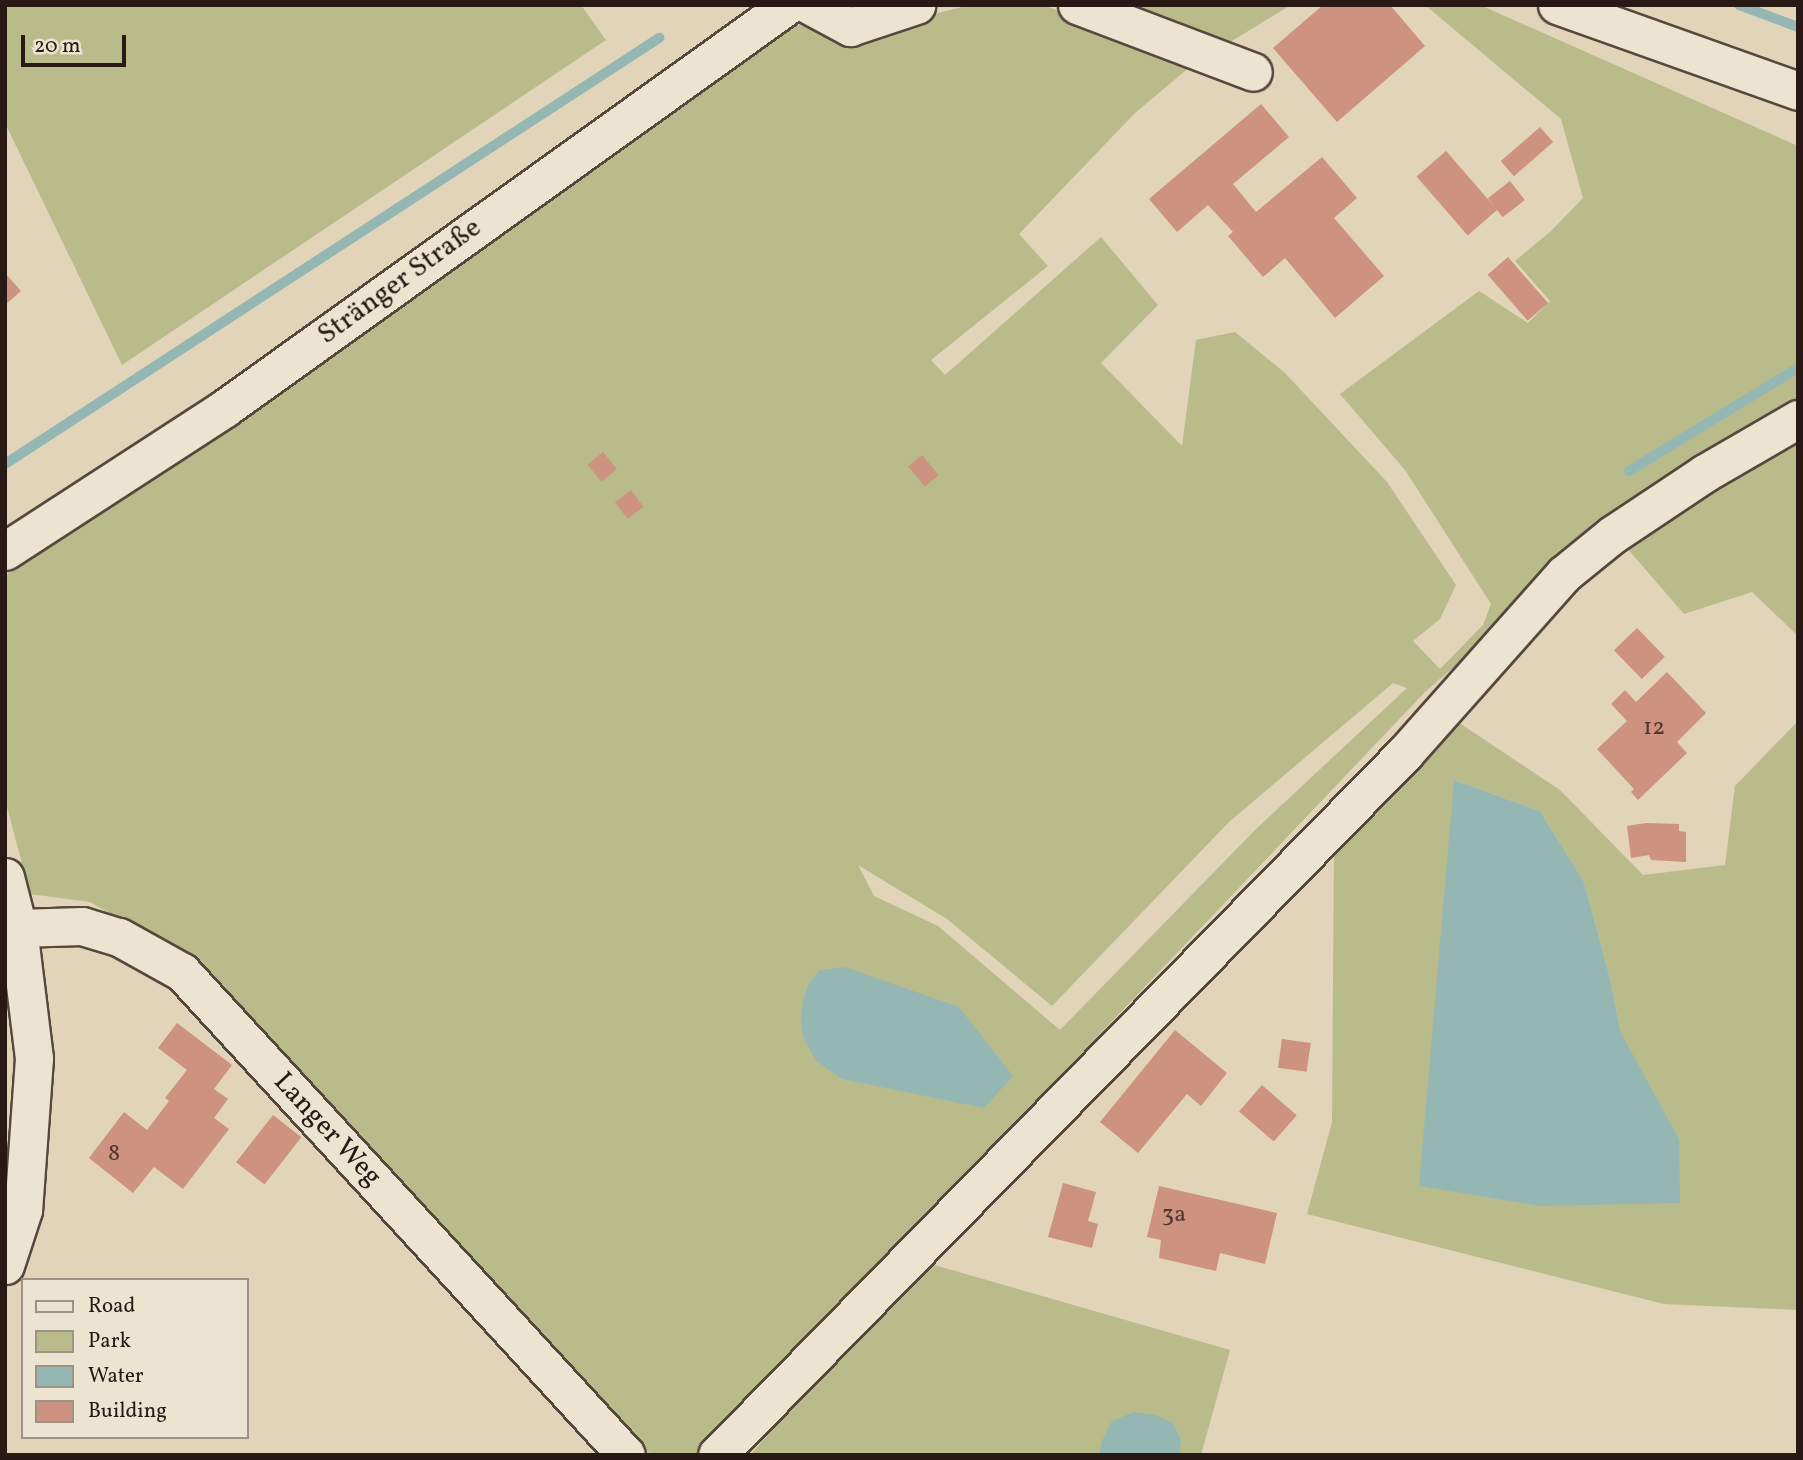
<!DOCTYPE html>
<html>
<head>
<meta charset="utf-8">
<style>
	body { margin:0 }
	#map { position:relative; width:1803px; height:1460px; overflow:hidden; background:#e1d4b8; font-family:Vollkorn,serif }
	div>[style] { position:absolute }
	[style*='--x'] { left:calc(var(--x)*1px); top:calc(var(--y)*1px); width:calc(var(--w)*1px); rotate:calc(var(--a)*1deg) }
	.green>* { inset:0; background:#b9bb8a }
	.water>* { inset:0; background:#95b7b4 }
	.stream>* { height:10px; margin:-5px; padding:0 5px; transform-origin:5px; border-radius:5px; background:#95b7b4 }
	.building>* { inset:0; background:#cd9280; transform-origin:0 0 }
	.roads { filter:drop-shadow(2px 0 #56483d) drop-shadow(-2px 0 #56483d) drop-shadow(0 2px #56483d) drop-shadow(0 -2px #56483d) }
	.minor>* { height:37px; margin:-18.5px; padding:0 18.5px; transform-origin:18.5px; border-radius:18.5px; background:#ece3d1 }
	span { translate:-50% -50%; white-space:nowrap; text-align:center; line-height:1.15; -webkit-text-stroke:5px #ece3d1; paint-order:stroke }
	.number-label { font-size:24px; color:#51372f }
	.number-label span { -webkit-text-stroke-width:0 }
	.street-label { font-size:28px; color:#281914 }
	.frame { position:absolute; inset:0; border:7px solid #281914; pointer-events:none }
	.legend { position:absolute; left:21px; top:1278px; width:228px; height:161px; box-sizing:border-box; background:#ece3d1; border:2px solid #9e9285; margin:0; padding:9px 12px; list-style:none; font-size:21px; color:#281914 }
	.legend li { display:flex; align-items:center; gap:14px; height:35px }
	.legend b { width:35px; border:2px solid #9e9285 }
	.scale { position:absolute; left:21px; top:35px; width:105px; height:32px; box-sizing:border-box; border:4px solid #281914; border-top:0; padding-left:9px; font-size:21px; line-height:24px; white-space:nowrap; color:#281914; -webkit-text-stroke:5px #ece3d1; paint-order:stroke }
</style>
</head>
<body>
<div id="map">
	<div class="green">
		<i style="clip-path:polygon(5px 5px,581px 5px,606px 40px,122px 365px,5px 123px)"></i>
		<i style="clip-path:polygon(evenodd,1044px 5px,1191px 66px,1135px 113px,1019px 234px,1048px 266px,931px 360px,945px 375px,1101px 237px,1158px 305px,1101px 363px,1182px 446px,1196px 340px,1235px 332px,1285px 373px,1387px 482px,1456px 585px,1440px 619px,1413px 641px,1440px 669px,1483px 625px,1491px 604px,1405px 470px,1340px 394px,1479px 291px,1528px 323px,1550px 301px,1515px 261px,1551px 231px,1583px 198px,1561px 119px,1425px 5px,1480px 5px,1798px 146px,1798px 636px,1752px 592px,1684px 614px,1620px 540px,1521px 608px,1425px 692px,700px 1455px,651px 1455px,320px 1104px,189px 960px,90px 902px,30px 894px,5px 799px,5px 576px,247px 417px,688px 100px,791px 23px,846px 36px,966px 6px,1044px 5px,1393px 683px,1407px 688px,1255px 830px,1060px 1030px,938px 926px,874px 896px,858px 865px,947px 919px,1052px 1006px,1229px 822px,1393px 683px)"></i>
		<i style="clip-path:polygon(1119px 5px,1291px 5px,1222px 47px)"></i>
		<i style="clip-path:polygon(evenodd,1455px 720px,1560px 790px,1643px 875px,1725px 865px,1735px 786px,1798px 721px,1798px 1310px,1664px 1304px,1307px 1214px,1332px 1122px,1334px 844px,1455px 720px,1454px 780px,1540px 811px,1584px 882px,1609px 974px,1621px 1033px,1454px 780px)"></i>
		<i style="clip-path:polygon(924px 1262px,1230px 1350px,1201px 1455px,750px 1455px)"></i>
	</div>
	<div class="water">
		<i style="clip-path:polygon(1454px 780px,1540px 811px,1584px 882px,1609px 974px,1621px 1033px,1679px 1139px,1680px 1203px,1540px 1206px,1419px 1186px)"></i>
		<i style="clip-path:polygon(845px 967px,959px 1007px,1013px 1076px,984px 1108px,842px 1079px,816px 1061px,803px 1037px,801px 1020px,803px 1000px,809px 983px,820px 970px)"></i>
		<i style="clip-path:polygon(1134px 1412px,1155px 1415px,1173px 1423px,1181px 1440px,1179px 1455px,1099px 1455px,1102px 1441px,1112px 1421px)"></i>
	</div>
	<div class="stream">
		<i style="--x:1739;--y:5;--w:63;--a:20.4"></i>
		<i style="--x:5;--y:464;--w:781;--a:-33.08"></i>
		<i style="--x:1629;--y:471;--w:198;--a:-31.4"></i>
	</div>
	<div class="building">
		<i style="clip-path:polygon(1323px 5px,1390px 5px,1425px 46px,1337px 122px,1273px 48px)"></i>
		<i style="clip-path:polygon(1261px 104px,1289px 137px,1233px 184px,1256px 212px,1322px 157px,1357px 198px,1334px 218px,1384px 276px,1335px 318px,1285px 258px,1263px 277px,1228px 236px,1233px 232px,1208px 205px,1177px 232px,1149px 199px)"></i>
		<i style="left:1540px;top:127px;width:20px;height:52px;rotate:49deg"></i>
		<i style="left:1446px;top:151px;width:78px;height:39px;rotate:49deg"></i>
		<i style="left:1510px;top:181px;width:24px;height:28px;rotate:52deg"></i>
		<i style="left:1508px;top:257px;width:61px;height:27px;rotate:49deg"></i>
		<i style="clip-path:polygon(5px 273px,21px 291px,5px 305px)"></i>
		<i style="left:603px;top:452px;width:22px;height:20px;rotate:51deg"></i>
		<i style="left:922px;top:455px;width:26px;height:18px;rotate:50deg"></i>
		<i style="left:631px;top:490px;width:21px;height:20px;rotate:53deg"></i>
		<i style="left:1637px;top:628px;width:40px;height:32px;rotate:46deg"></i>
		<i style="clip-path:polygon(1667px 672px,1706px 713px,1677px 742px,1687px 753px,1638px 800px,1631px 792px,1634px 789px,1597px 749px,1627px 721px,1611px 704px,1625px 690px,1636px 702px)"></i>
		<i style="clip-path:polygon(1646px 823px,1679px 824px,1679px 831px,1686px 832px,1686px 862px,1651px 860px,1649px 855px,1631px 858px,1627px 826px)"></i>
		<i style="clip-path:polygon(177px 1023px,232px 1065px,214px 1089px,228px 1099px,214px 1118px,229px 1129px,183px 1189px,154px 1167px,133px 1193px,89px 1158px,124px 1112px,147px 1130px,169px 1101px,165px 1098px,187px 1070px,158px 1048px)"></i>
		<i style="clip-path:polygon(1175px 1030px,1227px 1073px,1201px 1106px,1187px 1094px,1138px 1153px,1100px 1122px)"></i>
		<i style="left:1282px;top:1039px;width:29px;height:29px;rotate:8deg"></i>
		<i style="left:1262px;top:1085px;width:46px;height:35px;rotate:41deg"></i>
		<i style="left:273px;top:1115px;width:36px;height:60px;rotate:38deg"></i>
		<i style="clip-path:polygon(1063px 1183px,1096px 1192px,1088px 1221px,1098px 1224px,1092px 1248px,1048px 1237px)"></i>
		<i style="clip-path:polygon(1159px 1186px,1277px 1213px,1265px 1264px,1220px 1253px,1216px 1271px,1159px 1258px,1161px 1240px,1147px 1237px)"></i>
	</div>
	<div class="roads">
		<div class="minor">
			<i style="--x:809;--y:5;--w:47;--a:28.2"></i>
			<i style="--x:850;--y:27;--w:70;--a:-18.4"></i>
			<i style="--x:1077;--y:5;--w:188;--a:20.8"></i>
			<i style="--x:1557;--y:5;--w:256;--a:19.6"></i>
			<i style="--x:5;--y:551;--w:262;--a:-33"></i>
			<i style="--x:225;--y:408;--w:692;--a:-35.6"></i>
			<i style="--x:5;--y:877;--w:53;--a:75.7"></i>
			<i style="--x:18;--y:928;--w:131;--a:83"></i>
			<i style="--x:34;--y:1058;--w:152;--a:94.1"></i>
			<i style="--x:23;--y:1210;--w:58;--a:108.1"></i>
			<i style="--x:18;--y:928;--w:64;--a:-1.8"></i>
			<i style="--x:82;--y:926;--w:39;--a:17"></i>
			<i style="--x:119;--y:937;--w:72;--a:29.1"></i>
			<i style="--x:182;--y:972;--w:656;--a:47.41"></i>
			<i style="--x:717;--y:1455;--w:983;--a:-45.58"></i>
			<i style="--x:1405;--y:753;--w:239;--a:-48.4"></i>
			<i style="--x:1564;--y:574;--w:62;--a:-39.1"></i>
			<i style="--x:1612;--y:535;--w:112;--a:-33.7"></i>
			<i style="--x:1705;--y:473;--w:108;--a:-30.1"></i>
		</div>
	</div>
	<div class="number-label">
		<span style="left:1654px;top:729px">12</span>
		<span style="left:114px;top:1155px">8</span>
		<span style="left:1174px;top:1216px">3a</span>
	</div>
	<div class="street-label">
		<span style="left:400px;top:282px;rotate:-36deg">Stränger Straße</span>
		<span style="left:327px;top:1130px;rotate:47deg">Langer Weg</span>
	</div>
	<div class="frame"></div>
	<ul class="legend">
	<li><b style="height:9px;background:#ece3d1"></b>Road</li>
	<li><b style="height:19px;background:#b9bb8a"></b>Park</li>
	<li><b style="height:19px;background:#95b7b4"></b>Water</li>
	<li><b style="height:19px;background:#cd9280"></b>Building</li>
	</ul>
	<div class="scale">20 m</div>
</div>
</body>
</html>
